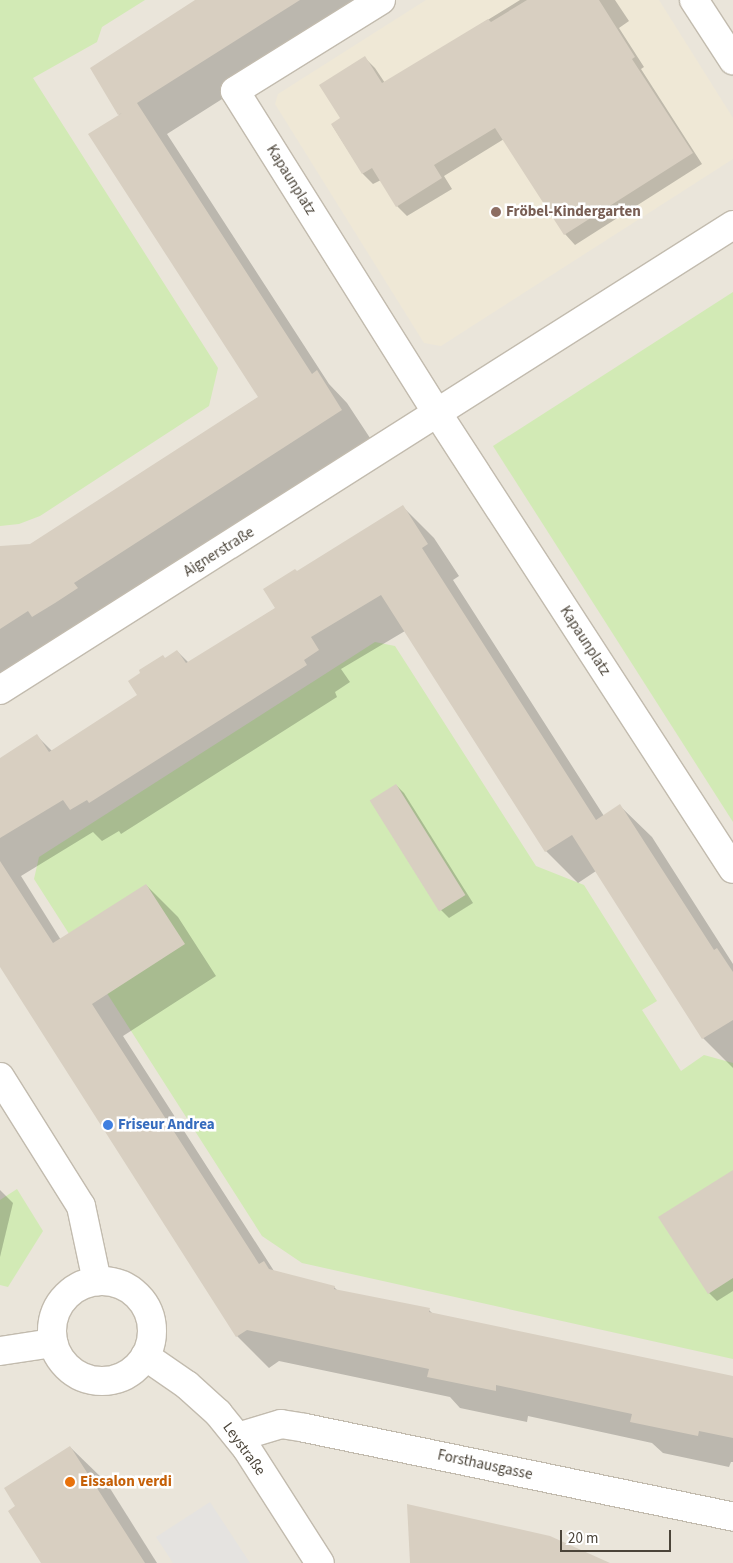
<!DOCTYPE html>
<html>
<head>
<meta charset="utf-8">
<style>
	body { margin:0 }
	#map { position:relative; width:733px; height:1563px; overflow:hidden; background:#f6f3ec; font-family:"Source Sans 3",sans-serif }
	div>[style] { position:absolute }
	[style*='--x'] { left:calc(var(--x)*1px); top:calc(var(--y)*1px); width:calc(var(--w)*1px); rotate:calc(var(--a)*1deg) }
	.residential>* { inset:0; background:#eae5da; transform-origin:0 0 }
	.education>* { inset:0; background:#efe8d6 }
	.green>* { inset:0; background:#d2eab5 }
	.parking>* { inset:0; background:#e5e3e0 }
	.shadow>* { inset:0; background:#0003 }
	.building>* { inset:0; background:#d8cfc1; transform-origin:0 0 }
	.roads { filter:drop-shadow(1px 0 #c2bbae) drop-shadow(-1px 0 #c2bbae) drop-shadow(0 1px #c2bbae) drop-shadow(0 -1px #c2bbae) }
	.minor>* { height:28px; margin:-14px; padding:0 14px; transform-origin:14px; border-radius:14px; background:#fff }
	.minor>.ring { margin:-14px; padding:0; box-sizing:content-box; background:none; border:28px solid #fff; border-radius:50% }
	.dots>* { width:14px; height:14px; translate:-50% -50%; box-sizing:border-box; border:2px solid #fff; border-radius:50% }
	span { translate:-50% -50%; white-space:nowrap; text-align:center; line-height:1.15; -webkit-text-stroke:5px #fff; paint-order:stroke }
	.street-label { font-size:15px; color:#4b4439 }
	.education-label { font-size:15px; color:#785e54; font-weight:700 }
	.left { translate:0 -50%; text-align:left }
	.shop-label { font-size:15px; color:#366cbe; font-weight:700 }
	.food-label { font-size:15px; color:#c56008; font-weight:700 }
	.scale { position:absolute; left:560px; top:1530px; width:111px; height:22px; box-sizing:border-box; border:2px solid #4b4439; border-top:0; padding-left:6px; font-size:15px; line-height:18px; white-space:nowrap; color:#4b4439; -webkit-text-stroke:4px #fff; paint-order:stroke }
</style>
</head>
<body>
<div id="map">
	<div class="residential">
		<i style="left:0;top:0;width:733px;height:1563px"></i>
	</div>
	<div class="education">
		<i style="clip-path:polygon(426px 0,659px 0,733px 118px,733px 159px,441px 346px,424px 343px,275px 104px,278px 94px)"></i>
	</div>
	<div class="green">
		<i style="clip-path:polygon(0 0,145px 0,102px 27px,97px 42px,33px 78px,218px 368px,209px 406px,40px 516px,19px 524px,0 526px)"></i>
		<i style="clip-path:polygon(733px 292px,733px 822px,493px 446px)"></i>
		<i style="clip-path:polygon(375px 642px,395px 646px,536px 866px,584px 885px,657px 1001px,642px 1010px,681px 1071px,704px 1055px,733px 1063px,733px 1359px,302px 1263px,262px 1236px,34px 879px,39px 857px)"></i>
		<i style="clip-path:polygon(17px 1189px,43px 1231px,8px 1287px,0 1285px,0 1200px)"></i>
	</div>
	<div class="parking">
		<i style="clip-path:polygon(210px 1502px,250px 1563px,173px 1563px,156px 1537px)"></i>
	</div>
	<div class="shadow">
		<i style="clip-path:polygon(198px 0,378px 0,167px 134px,329px 384px,347px 403px,372px 441px,0 679px,0 547px,31px 545px,259px 397px,119px 114px)"></i>
		<i style="clip-path:polygon(520px 0,615px 0,629px 21px,619px 28px,644px 67px,641px 69px,702px 164px,575px 245px,565px 234px,504px 139px,444px 176px,452px 189px,407px 216px,397px 206px,381px 180px,373px 184px,363px 174px,332px 125px,342px 118px,365px 58px,375px 68px,385px 83px)"></i>
		<i style="clip-path:polygon(403px 507px,434px 538px,459px 576px,453px 580px,604px 816px,620px 806px,652px 837px,733px 964px,733px 1068px,703px 1038px,596px 871px,578px 883px,546px 851px,405px 631px,341px 669px,350px 682px,335px 692px,337px 697px,121px 834px,119px 831px,102px 841px,93px 832px,21px 876px,61px 940px,146px 885px,178px 917px,216px 976px,123px 1036px,274px 1271px,334px 1287px,338px 1291px,429px 1310px,433px 1314px,733px 1378px,733px 1462px,731px 1462px,729px 1467px,663px 1453px,652px 1443px,528px 1416px,527px 1422px,460px 1408px,450px 1397px,279px 1361px,269px 1368px,237px 1336px,0 965px,0 764px,37px 736px,52px 751px,139px 695px,165px 659px,177px 651px,189px 663px,276px 608px,297px 573px)"></i>
		<i style="clip-path:polygon(396px 785px,404px 793px,473px 903px,449px 918px,441px 910px)"></i>
		<i style="clip-path:polygon(733px 1185px,733px 1291px,717px 1301px,709px 1293px)"></i>
		<i style="clip-path:polygon(0 1190px,13px 1203px,0 1257px)"></i>
		<i style="clip-path:polygon(70px 1447px,106px 1482px,157px 1563px,42px 1563px,17px 1506px)"></i>
	</div>
	<div class="building">
		<i style="clip-path:polygon(195px 0,300px 0,137px 103px,312px 374px,317px 370px,342px 410px,74px 583px,78px 588px,55px 603px,32px 617px,28px 611px,0 629px,0 546px,30px 544px,258px 397px,88px 134px,122px 113px,118px 115px,90px 68px)"></i>
		<i style="clip-path:polygon(527px 0,599px 0,635px 57px,632px 59px,693px 153px,564px 235px,495px 128px,434px 165px,442px 178px,396px 207px,372px 168px,362px 174px,331px 124px,340px 118px,319px 85px,365px 56px,382px 83px,488px 19px,491px 22px)"></i>
		<i style="clip-path:polygon(403px 505px,428px 544px,422px 548px,596px 820px,620px 804px,714px 950px,717px 948px,733px 972px,733px 1020px,702px 1039px,572px 835px,545px 852px,381px 595px,311px 637px,319px 650px,304px 660px,307px 665px,89px 803px,87px 800px,70px 810px,63px 800px,0 838px,0 758px,37px 734px,49px 752px,137px 695px,128px 681px,140px 673px,139px 670px,163px 655px,165px 658px,177px 650px,186px 663px,275px 608px,263px 589px,295px 569px,297px 571px)"></i>
		<i style="left:396px;top:784px;width:131px;height:31px;rotate:58deg"></i>
		<i style="clip-path:polygon(0 861px,53px 943px,146px 884px,185px 944px,92px 1004px,259px 1264px,264px 1261px,269px 1269px,335px 1286px,334px 1289px,430px 1308px,429px 1312px,733px 1376px,733px 1438px,699px 1431px,698px 1436px,630px 1422px,632px 1414px,496px 1385px,496px 1391px,427px 1377px,429px 1369px,247px 1330px,236px 1337px,0 967px)"></i>
		<i style="clip-path:polygon(733px 1170px,733px 1278px,708px 1294px,658px 1217px)"></i>
		<i style="clip-path:polygon(70px 1446px,145px 1563px,41px 1563px,8px 1511px,15px 1506px,4px 1488px)"></i>
		<i style="clip-path:polygon(407px 1504px,550px 1536px,610px 1563px,410px 1563px)"></i>
	</div>
	<div class="roads">
		<div class="minor">
			<i style="--x:381;--y:0;--w:172;--a:148.1"></i>
			<i style="--x:235;--y:91;--w:381;--a:57.9"></i>
			<i style="--x:438;--y:414;--w:542;--a:57.04"></i>
			<i style="--x:694;--y:0;--w:72;--a:57"></i>
			<i style="--x:0;--y:690;--w:868;--a:-32.39"></i>
			<i style="--x:0;--y:1077;--w:152;--a:57.9"></i>
			<i style="--x:81;--y:1206;--w:77;--a:78"></i>
			<i class="ring" style="left:52px;top:1281px;width:72px;height:72px"></i>
			<i style="--x:0;--y:1351;--w:54;--a:-8.6"></i>
			<i style="--x:145;--y:1356;--w:51;--a:34.6"></i>
			<i style="--x:187;--y:1385;--w:42;--a:42.1"></i>
			<i style="--x:218;--y:1413;--w:46;--a:51.1"></i>
			<i style="--x:247;--y:1449;--w:135;--a:57.4"></i>
			<i style="--x:238;--y:1437;--w:45;--a:-16.8"></i>
			<i style="--x:281;--y:1424;--w:24;--a:9"></i>
			<i style="--x:305;--y:1428;--w:437;--a:11.7"></i>
		</div>
	</div>
	<div class="dots">
		<i style="left:496px;top:212px;background:#8d6e63"></i>
		<i style="left:108px;top:1125px;background:#3f7fe0"></i>
		<i style="left:70px;top:1482px;background:#e8710a"></i>
	</div>
	<div class="street-label">
		<span style="left:291px;top:180px;rotate:58deg">Kapaunplatz</span>
		<span style="left:219px;top:552px;rotate:-32deg">Aignerstraße</span>
		<span style="left:585px;top:641px;rotate:57deg">Kapaunplatz</span>
		<span style="left:244px;top:1449px;rotate:54deg">Leystraße</span>
		<span style="left:485px;top:1465px;rotate:12deg">Forsthausgasse</span>
	</div>
	<div class="education-label">
		<span class="left" style="left:506px;top:212px">Fröbel-Kindergarten</span>
	</div>
	<div class="shop-label">
		<span class="left" style="left:118px;top:1125px">Friseur Andrea</span>
	</div>
	<div class="food-label">
		<span class="left" style="left:80px;top:1482px">Eissalon verdi</span>
	</div>
	<div class="scale">20 m</div>
</div>
</body>
</html>
